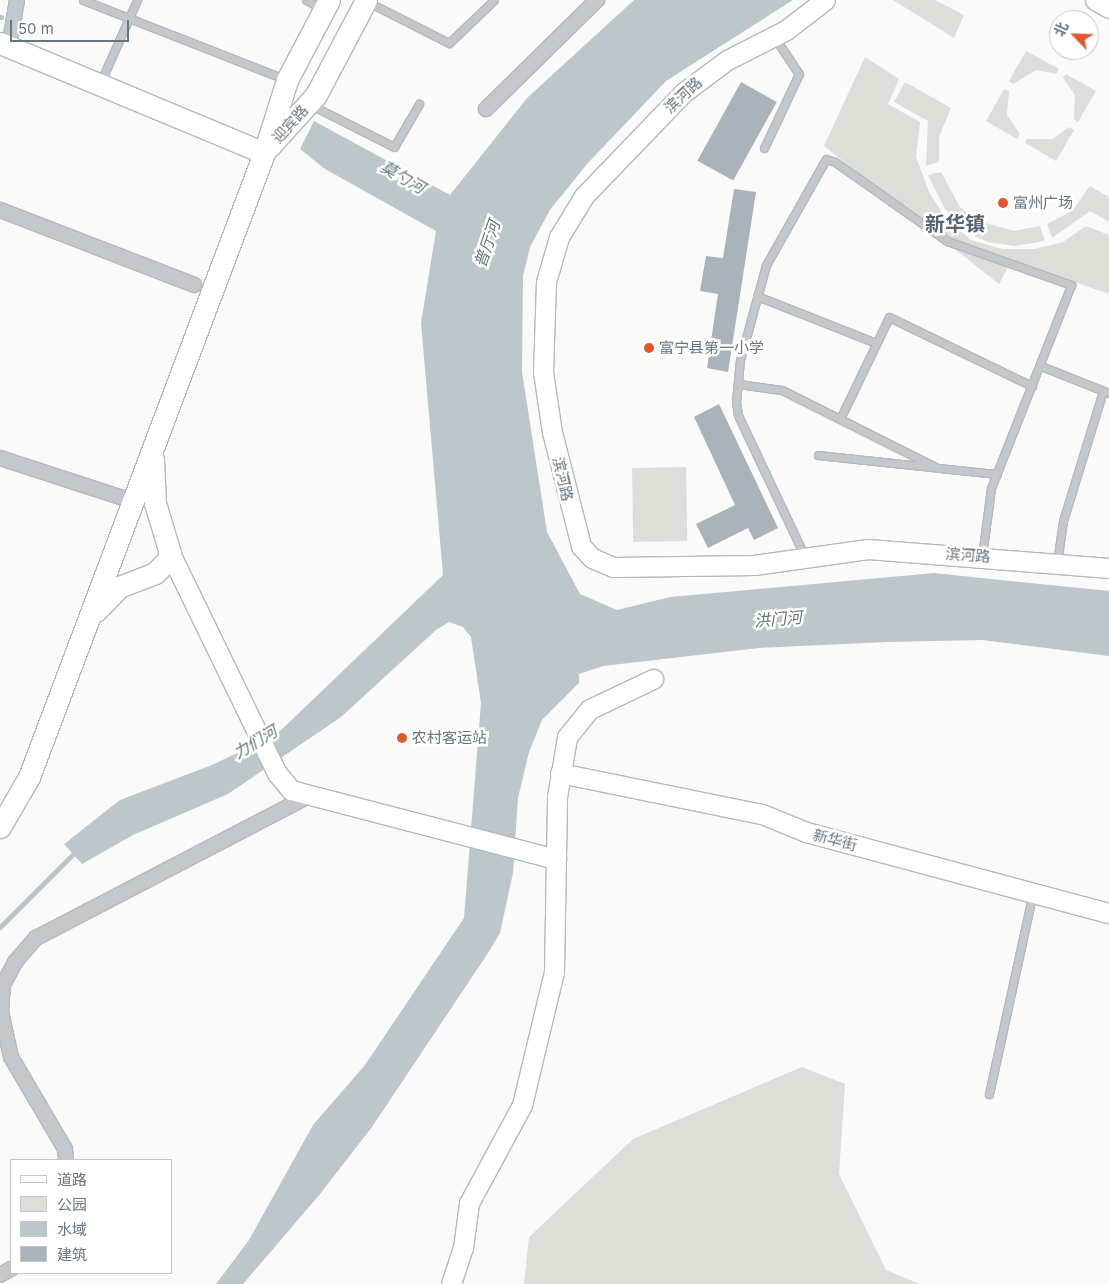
<!DOCTYPE html>
<html>
<head>
<meta charset="utf-8">
<style>
	body { margin:0 }
	#map { position:relative; width:1109px; height:1284px; overflow:hidden; background:#fafaf8; font-family:Inter,"Noto Sans SC",sans-serif }
	div>[style] { position:absolute }
	[style*='--x'] { left:calc(var(--x)*1px); top:calc(var(--y)*1px); width:calc(var(--w)*1px); rotate:calc(var(--a)*1deg) }
	.green>* { inset:0; background:#dadfd7; transform-origin:0 0 }
	.water>* { inset:0; background:#bbc7cb }
	.stream>* { height:5px; margin:-2.5px; padding:0 2.5px; transform-origin:2.5px; border-radius:2.5px; background:#bbc7cb }
	.building>* { inset:0; background:#aab3b9; transform-origin:0 0 }
	.roads { filter:drop-shadow(1px 0 #b3babf) drop-shadow(-1px 0 #b3babf) drop-shadow(0 1px #b3babf) drop-shadow(0 -1px #b3babf) }
	.lane>* { height:7px; margin:-3.5px; padding:0 3.5px; transform-origin:3.5px; border-radius:3.5px; background:#c3c8cc }
	.street>* { height:14px; margin:-7px; padding:0 7px; transform-origin:7px; border-radius:7px; background:#c3c8cc }
	.secondary>* { height:19px; margin:-9.5px; padding:0 9.5px; transform-origin:9.5px; border-radius:9.5px; background:#fff }
	.primary>* { height:21px; margin:-10.5px; padding:0 10.5px; transform-origin:10.5px; border-radius:10.5px; background:#fff }
	.dots>* { width:14px; height:14px; translate:-50% -50%; box-sizing:border-box; border:2px solid #fff; border-radius:50% }
	span { translate:-50% -50%; white-space:nowrap; text-align:center; line-height:1.15; -webkit-text-stroke:5px #fff; paint-order:stroke }
	.street-label { font-size:15px; color:#657683 }
	.poi-label { font-size:15px; color:#657683 }
	.left { translate:0 -50%; text-align:left }
	.water-label { font-size:16px; color:#60757c; font-style:italic }
	.district-label { font-size:20px; color:#57646e; font-weight:700 }
	.legend { position:absolute; left:10px; top:1159px; width:162px; height:115px; box-sizing:border-box; background:#fff; border:1px solid #c1c8cd; margin:0; padding:6px 9px; list-style:none; font-size:15px; color:#657683 }
	.legend li { display:flex; align-items:center; gap:10px; height:25px }
	.legend b { width:25px; border:1px solid #c1c8cd }
	.north { position:absolute; left:1049px; top:10px; width:50px; height:50px; box-sizing:border-box; background:#fff; border:1px solid #c1c8cd; border-radius:50%; rotate:294deg; font-size:14px; font-weight:700; line-height:20px; text-align:center; color:#657683 }
	.north::after { content:''; display:block; margin:auto; width:18px; height:22px; background:#e4572e; clip-path:polygon(50% 0,100% 100%,50% 72%,0 100%) }
	.scale { position:absolute; left:10px; top:20px; width:119px; height:22px; box-sizing:border-box; border:2px solid #657683; border-top:0; padding-left:6px; font-size:15px; line-height:18px; white-space:nowrap; color:#657683; -webkit-text-stroke:4px #fff; paint-order:stroke }
</style>
</head>
<body>
<div id="map">
	<div class="green">
		<i style="clip-path:polygon(893px 0,935px 0,964px 15px,954px 38px)"></i>
		<i style="clip-path:polygon(1026px 51px,1059px 69px,1056px 74px,1036px 70px,1013px 84px,1009px 81px)"></i>
		<i style="clip-path:polygon(865px 57px,899px 79px,888px 104px,920px 122px,916px 157px,929px 192px,945px 217px,971px 240px,1002px 249px,1034px 249px,1063px 242px,1086px 226px,1109px 235px,1109px 294px,1012px 260px,999px 284px,824px 146px)"></i>
		<i style="clip-path:polygon(1066px 74px,1096px 91px,1078px 122px,1074px 119px,1075px 95px,1063px 78px)"></i>
		<i style="clip-path:polygon(905px 82px,951px 108px,939px 137px,939px 162px,926px 166px,928px 121px,894px 102px)"></i>
		<i style="clip-path:polygon(1004px 89px,1009px 91px,1007px 115px,1020px 134px,1017px 139px,986px 121px)"></i>
		<i style="clip-path:polygon(1069px 127px,1074px 130px,1056px 161px,1025px 143px,1027px 139px,1053px 139px)"></i>
		<i style="clip-path:polygon(941px 172px,960px 207px,974px 218px,968px 231px,945px 209px,928px 175px)"></i>
		<i style="clip-path:polygon(1090px 186px,1109px 197px,1109px 222px,1090px 211px,1052px 238px,1047px 224px,1072px 211px)"></i>
		<i style="clip-path:polygon(982px 222px,1014px 231px,1040px 226px,1045px 241px,1015px 246px,988px 242px,975px 236px)"></i>
		<i style="left:686px;top:467px;width:74px;height:54px;rotate:89deg"></i>
		<i style="clip-path:polygon(802px 1067px,845px 1084px,839px 1174px,886px 1270px,920px 1284px,524px 1284px,529px 1237px,633px 1139px)"></i>
	</div>
	<div class="water">
		<i style="clip-path:polygon(634px 0,793px 0,666px 81px,587px 164px,550px 210px,530px 247px,523px 276px,522px 372px,547px 532px,580px 594px,617px 610px,670px 597px,934px 573px,1109px 591px,1109px 656px,982px 640px,887px 642px,759px 648px,603px 666px,579px 674px,579px 683px,542px 720px,529px 752px,518px 798px,513px 873px,500px 933px,490px 950px,372px 1127px,320px 1194px,243px 1284px,216px 1284px,249px 1240px,313px 1125px,365px 1065px,464px 918px,481px 703px,471px 637px,463px 627px,449px 622px,436px 630px,341px 717px,228px 794px,133px 835px,82px 864px,64px 844px,120px 800px,212px 765px,277px 734px,443px 575px,421px 323px,436px 231px,325px 169px,300px 149px,314px 121px,450px 195px,527px 98px)"></i>
	</div>
	<div class="stream">
		<i style="--x:0;--y:17;--w:1;--a:0"></i>
		<i style="--x:0;--y:927;--w:109;--a:-45"></i>
	</div>
	<div class="building">
		<i style="left:741px;top:82px;width:41px;height:90px;rotate:29deg"></i>
		<i style="clip-path:polygon(734px 189px,756px 192px,728px 372px,707px 368px,718px 294px,700px 291px,706px 256px,723px 258px)"></i>
		<i style="clip-path:polygon(719px 404px,778px 528px,754px 540px,748px 528px,708px 548px,696px 524px,735px 505px,694px 417px)"></i>
	</div>
	<div class="roads">
		<div class="lane">
			<i style="--x:83;--y:0;--w:217;--a:21.4"></i>
			<i style="--x:306;--y:0;--w:19;--a:28"></i>
			<i style="--x:368;--y:2;--w:91;--a:26.8"></i>
			<i style="--x:449;--y:43;--w:62;--a:-43.7"></i>
			<i style="--x:101;--y:81;--w:89;--a:-66"></i>
			<i style="--x:311;--y:105;--w:93;--a:26.8"></i>
			<i style="--x:394;--y:147;--w:50;--a:-59.8"></i>
			<i style="--x:764;--y:148;--w:82;--a:-64.7"></i>
			<i style="--x:799;--y:74;--w:43;--a:-123.7"></i>
			<i style="--x:757;--y:296;--w:128;--a:21.6"></i>
			<i style="--x:1041;--y:366;--w:73;--a:21.7"></i>
			<i style="--x:738;--y:384;--w:44;--a:7.8"></i>
			<i style="--x:782;--y:390;--w:172;--a:26.6"></i>
			<i style="--x:840;--y:419;--w:113;--a:-64.3"></i>
			<i style="--x:889;--y:317;--w:159;--a:25.8"></i>
			<i style="--x:818;--y:455;--w:180;--a:6.1"></i>
			<i style="--x:805;--y:557;--w:157;--a:-115.3"></i>
			<i style="--x:738;--y:415;--w:13;--a:-99"></i>
			<i style="--x:736;--y:402;--w:42;--a:-84.6"></i>
			<i style="--x:740;--y:360;--w:98;--a:-74.7"></i>
			<i style="--x:766;--y:265;--w:122;--a:-60.5"></i>
			<i style="--x:826;--y:159;--w:9;--a:18"></i>
			<i style="--x:835;--y:162;--w:137;--a:35.2"></i>
			<i style="--x:947;--y:241;--w:132;--a:19.5"></i>
			<i style="--x:1071;--y:285;--w:218;--a:111.5"></i>
			<i style="--x:991;--y:488;--w:69;--a:97.5"></i>
			<i style="--x:1057;--y:563;--w:42;--a:-81.9"></i>
			<i style="--x:1063;--y:521;--w:136;--a:-72.9"></i>
			<i style="--x:989;--y:1094;--w:206;--a:-77.7"></i>
		</div>
		<div class="street">
			<i style="--x:9;--y:47;--w:48;--a:-80.3"></i>
			<i style="--x:486;--y:109;--w:156;--a:-44.5"></i>
			<i style="--x:0;--y:210;--w:208;--a:21.1"></i>
			<i style="--x:0;--y:458;--w:126;--a:18"></i>
			<i style="--x:66;--y:1160;--w:11;--a:-95"></i>
			<i style="--x:65;--y:1149;--w:107;--a:-120.4"></i>
			<i style="--x:11;--y:1057;--w:46;--a:-102.5"></i>
			<i style="--x:1;--y:1012;--w:27;--a:-86"></i>
			<i style="--x:3;--y:985;--w:26;--a:-62"></i>
			<i style="--x:15;--y:962;--w:32;--a:-49"></i>
			<i style="--x:36;--y:938;--w:301;--a:-27.5"></i>
			<i style="--x:0;--y:1275;--w:13;--a:-29"></i>
		</div>
		<div class="secondary">
			<i style="--x:825;--y:0;--w:49;--a:142.4"></i>
			<i style="--x:786;--y:30;--w:66;--a:153"></i>
			<i style="--x:727;--y:60;--w:54;--a:143.3"></i>
			<i style="--x:684;--y:92;--w:144;--a:133.9"></i>
			<i style="--x:584;--y:196;--w:48;--a:121.4"></i>
			<i style="--x:559;--y:237;--w:47;--a:106.1"></i>
			<i style="--x:546;--y:282;--w:90;--a:91.9"></i>
			<i style="--x:543;--y:372;--w:61;--a:81.5"></i>
			<i style="--x:552;--y:432;--w:118;--a:75.7"></i>
			<i style="--x:581;--y:546;--w:16;--a:47"></i>
			<i style="--x:592;--y:558;--w:23;--a:23"></i>
			<i style="--x:613;--y:567;--w:141;--a:-0.8"></i>
			<i style="--x:754;--y:565;--w:115;--a:-8"></i>
			<i style="--x:868;--y:549;--w:242;--a:4.5"></i>
			<i style="--x:1095;--y:0;--w:16;--a:30"></i>
			<i style="--x:170;--y:553;--w:245;--a:64.1"></i>
			<i style="--x:277;--y:773;--w:22;--a:51"></i>
			<i style="--x:291;--y:790;--w:274;--a:14.6"></i>
			<i style="--x:560;--y:773;--w:206;--a:11.5"></i>
			<i style="--x:762;--y:814;--w:48;--a:22.2"></i>
			<i style="--x:806;--y:832;--w:314;--a:15"></i>
			<i style="--x:451;--y:1284;--w:38;--a:-72"></i>
			<i style="--x:463;--y:1248;--w:45;--a:-82.4"></i>
			<i style="--x:469;--y:1203;--w:111;--a:-61.6"></i>
			<i style="--x:522;--y:1105;--w:137;--a:-76.5"></i>
			<i style="--x:554;--y:972;--w:175;--a:-89"></i>
			<i style="--x:557;--y:797;--w:61;--a:-80.5"></i>
			<i style="--x:567;--y:737;--w:36;--a:-51"></i>
			<i style="--x:590;--y:709;--w:70;--a:-25.5"></i>
		</div>
		<div class="primary">
			<i style="--x:0;--y:43;--w:286;--a:22.6"></i>
			<i style="--x:269;--y:147;--w:70;--a:-47.9"></i>
			<i style="--x:316;--y:95;--w:107;--a:-62.2"></i>
			<i style="--x:96;--y:611;--w:33;--a:-46"></i>
			<i style="--x:119;--y:587;--w:39;--a:-21"></i>
			<i style="--x:155;--y:573;--w:17;--a:-45"></i>
			<i style="--x:167;--y:561;--w:9;--a:-69"></i>
			<i style="--x:170;--y:553;--w:52;--a:-106.7"></i>
			<i style="--x:155;--y:503;--w:44;--a:-92.6"></i>
			<i style="--x:0;--y:827;--w:58;--a:-59.9"></i>
			<i style="--x:29;--y:777;--w:667;--a:-69.36"></i>
			<i style="--x:264;--y:153;--w:77;--a:-72.5"></i>
			<i style="--x:287;--y:80;--w:90;--a:-62.3"></i>
		</div>
	</div>
	<div class="dots">
		<i style="left:1003px;top:203px;background:#e4572e"></i>
		<i style="left:649px;top:348px;background:#e4572e"></i>
		<i style="left:402px;top:738px;background:#e4572e"></i>
	</div>
	<div class="street-label">
		<span style="left:683px;top:95px;rotate:-43deg">滨河路</span>
		<span style="left:290px;top:124px;rotate:-48deg">迎宾路</span>
		<span style="left:563px;top:479px;rotate:77deg">滨河路</span>
		<span style="left:968px;top:555px;rotate:4deg">滨河路</span>
		<span style="left:835px;top:840px;rotate:15deg">新华街</span>
	</div>
	<div class="poi-label">
		<span class="left" style="left:1013px;top:203px">富州广场</span>
		<span class="left" style="left:659px;top:348px">富宁县第一小学</span>
		<span class="left" style="left:412px;top:738px">农村客运站</span>
	</div>
	<div class="water-label">
		<span style="left:403px;top:177px;rotate:30deg">莫勺河</span>
		<span style="left:487px;top:244px;rotate:-71deg">普厅河</span>
		<span style="left:778px;top:619px;rotate:-5deg">洪门河</span>
		<span style="left:255px;top:742px;rotate:-31deg">力们河</span>
	</div>
	<div class="district-label">
		<span style="left:955px;top:224px">新华镇</span>
	</div>
	<ul class="legend">
	<li><b style="height:6px;background:#fff"></b>道路</li>
	<li><b style="height:14px;background:#dadfd7"></b>公园</li>
	<li><b style="height:14px;background:#bbc7cb"></b>水域</li>
	<li><b style="height:14px;background:#aab3b9"></b>建筑</li>
	</ul>
	<div class="north">北</div>
	<div class="scale">50 m</div>
</div>
</body>
</html>
